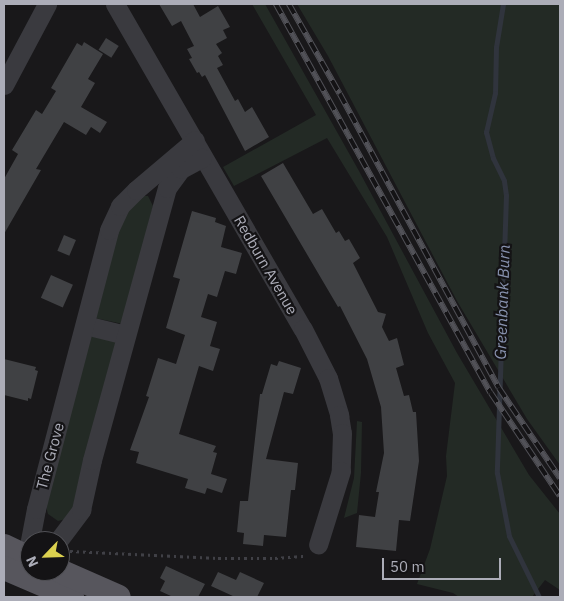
<!DOCTYPE html>
<html>
<head>
<meta charset="utf-8">
<style>
	body { margin:0 }
	#map { position:relative; width:564px; height:601px; overflow:hidden; background:#19181a; font-family:"IBM Plex Sans",sans-serif }
	div>[style] { position:absolute }
	[style*='--x'] { left:calc(var(--x)*1px); top:calc(var(--y)*1px); width:calc(var(--w)*1px); rotate:calc(var(--a)*1deg) }
	.green>* { inset:0; background:#232a25 }
	.stream>* { height:5px; margin:-2.5px; padding:0 2.5px; transform-origin:2.5px; border-radius:2.5px; background:#30343d }
	.building>* { inset:0; background:#404144; transform-origin:0 0 }
	.path>* { height:3px; margin-top:-1.5px; transform-origin:0; background:repeating-linear-gradient(90deg,#404046 0 2.5px,transparent 0 6.5px) }
	.minor>* { height:19px; margin:-9.5px; padding:0 9.5px; transform-origin:9.5px; border-radius:9.5px; background:#3a3a3f }
	.major>* { height:24px; margin:-12px; padding:0 12px; transform-origin:12px; border-radius:12px; background:#57565d }
	.rail>* { height:5.5px; margin-top:-2.75px; transform-origin:0; background:repeating-linear-gradient(90deg,#141315 0 11px,#515157 0 22px); box-sizing:border-box; border-block:1px solid #515157 }
	span { translate:-50% -50%; white-space:nowrap; text-align:center; line-height:1.15; -webkit-text-stroke:4.5px #141315; paint-order:stroke }
	.street-label { font-size:15px; color:#acadb8 }
	.water-label { font-size:16px; color:#8892af; font-style:italic }
	.frame { position:absolute; inset:0; border:5px solid #acadb8; pointer-events:none }
	.north { position:absolute; left:20px; top:531px; width:50px; height:50px; box-sizing:border-box; background:#141315; border:1px solid #515156; border-radius:50%; rotate:246deg; font-size:14px; font-weight:700; line-height:20px; text-align:center; color:#acadb8 }
	.north::after { content:''; display:block; margin:auto; width:18px; height:22px; background:#dcd14f; clip-path:polygon(50% 0,100% 100%,50% 72%,0 100%) }
	.scale { position:absolute; left:382px; top:558px; width:119px; height:22px; box-sizing:border-box; border:2px solid #acadb8; border-top:0; padding-left:6px; font-size:15px; line-height:18px; white-space:nowrap; color:#acadb8; -webkit-text-stroke:4px #141315; paint-order:stroke }
</style>
</head>
<body>
<div id="map">
	<div class="green">
		<i style="clip-path:polygon(252px 4px,265px 4px,359px 171px,457px 353px,529px 475px,560px 514px,560px 590px,545px 580px,532px 597px,459px 597px,453px 593px,417px 584px,430px 549px,447px 476px,446px 456px,455px 383px,428px 333px,387px 237px,327px 138px,234px 186px,223px 167px,316px 115px)"></i>
		<i style="clip-path:polygon(297px 4px,560px 4px,560px 465px,527px 419px,457px 301px,328px 56px)"></i>
		<i style="clip-path:polygon(140px 196px,148px 196px,153px 206px,123px 324px,95px 318px,121px 220px)"></i>
		<i style="clip-path:polygon(88px 335px,118px 342px,70px 518px,58px 521px,48px 514px,44px 500px)"></i>
		<i style="clip-path:polygon(357px 421px,362px 422px,361px 473px,357px 513px,344px 518px,354px 478px)"></i>
	</div>
	<div class="stream">
		<i style="--x:503;--y:4;--w:44;--a:99.2"></i>
		<i style="--x:496;--y:47;--w:46;--a:91.2"></i>
		<i style="--x:495;--y:93;--w:40;--a:103"></i>
		<i style="--x:486;--y:132;--w:27;--a:75"></i>
		<i style="--x:493;--y:158;--w:25;--a:64"></i>
		<i style="--x:504;--y:181;--w:14;--a:82"></i>
		<i style="--x:506;--y:195;--w:278;--a:91.9"></i>
		<i style="--x:497;--y:473;--w:64;--a:79.2"></i>
		<i style="--x:509;--y:536;--w:68;--a:63.8"></i>
	</div>
	<div class="building">
		<i style="clip-path:polygon(159px 4px,193px 4px,200px 17px,218px 6px,230px 27px,223px 30px,227px 38px,216px 44px,222px 53px,218px 56px,223px 65px,217px 68px,235px 101px,238px 99px,245px 112px,252px 107px,269px 137px,245px 151px,205px 75px,202px 77px,199px 72px,197px 73px,189px 59px,192px 58px,187px 49px,194px 46px,181px 21px,172px 26px)"></i>
		<i style="left:106px;top:38px;width:15px;height:14px;rotate:32deg"></i>
		<i style="clip-path:polygon(84px 42px,103px 54px,88px 79px,95px 83px,81px 107px,107px 122px,100px 133px,91px 127px,86px 135px,64px 122px,36px 169px,41px 170px,4px 234px,4px 179px,18px 154px,12px 150px,36px 110px,42px 114px,56px 91px,51px 88px,77px 43px,82px 46px)"></i>
		<i style="clip-path:polygon(283px 163px,313px 214px,322px 209px,336px 233px,339px 231px,345px 241px,349px 239px,360px 258px,353px 263px,378px 312px,386px 314px,382px 327px,389px 341px,397px 338px,404px 365px,396px 368px,404px 396px,409px 395px,413px 412px,416px 412px,419px 461px,410px 521px,399px 520px,396px 551px,356px 547px,359px 515px,375px 517px,379px 492px,376px 492px,384px 453px,381px 407px,367px 359px,340px 306px,338px 307px,261px 176px)"></i>
		<i style="clip-path:polygon(192px 211px,216px 218px,215px 222px,226px 226px,221px 247px,242px 253px,236px 274px,225px 271px,217px 297px,208px 294px,201px 317px,217px 322px,210px 346px,220px 349px,213px 371px,199px 366px,179px 434px,216px 446px,213px 452px,217px 453px,211px 474px,227px 479px,222px 493px,207px 488px,205px 494px,185px 488px,188px 479px,136px 463px,139px 452px,130px 450px,149px 397px,146px 396px,158px 358px,176px 364px,185px 335px,166px 328px,180px 279px,173px 277px)"></i>
		<i style="left:64px;top:235px;width:13px;height:17px;rotate:23deg"></i>
		<i style="left:51px;top:275px;width:24px;height:25px;rotate:24deg"></i>
		<i style="clip-path:polygon(4px 359px,36px 367px,35px 370px,38px 371px,31px 399px,28px 398px,28px 401px,4px 395px)"></i>
		<i style="clip-path:polygon(279px 361px,301px 368px,293px 394px,284px 392px,266px 459px,298px 463px,295px 490px,291px 490px,286px 537px,264px 535px,263px 546px,243px 544px,244px 533px,237px 532px,240px 501px,248px 501px,260px 394px,262px 394px,271px 364px,277px 366px)"></i>
		<i style="clip-path:polygon(166px 566px,205px 584px,198px 597px,173px 597px,160px 591px,165px 581px,160px 578px)"></i>
		<i style="clip-path:polygon(218px 572px,236px 580px,240px 572px,264px 583px,257px 597px,235px 597px,211px 586px)"></i>
	</div>
	<div class="path">
		<i style="--x:70;--y:551;--w:148;--a:2.7"></i>
		<i style="--x:218;--y:558;--w:57;--a:0"></i>
		<i style="--x:275;--y:558;--w:31;--a:-4"></i>
	</div>
	<div class="minor">
		<i style="--x:115;--y:4;--w:375;--a:60"></i>
		<i style="--x:303;--y:329;--w:55;--a:63"></i>
		<i style="--x:328;--y:378;--w:39;--a:73"></i>
		<i style="--x:339;--y:415;--w:18;--a:81"></i>
		<i style="--x:342;--y:433;--w:38;--a:92"></i>
		<i style="--x:341;--y:471;--w:77;--a:107.3"></i>
		<i style="--x:4;--y:85;--w:92;--a:-62"></i>
		<i style="--x:85;--y:325;--w:42;--a:13.7"></i>
		<i style="--x:58;--y:541;--w:39;--a:-53"></i>
		<i style="--x:81;--y:510;--w:51;--a:-77.6"></i>
		<i style="--x:92;--y:460;--w:282;--a:-74.6"></i>
		<i style="--x:167;--y:188;--w:24;--a:-54"></i>
		<i style="--x:181;--y:169;--w:24;--a:-28"></i>
		<i style="--x:28;--y:570;--w:14;--a:-94"></i>
		<i style="--x:27;--y:556;--w:48;--a:-79.2"></i>
		<i style="--x:36;--y:509;--w:288;--a:-75.3"></i>
		<i style="--x:109;--y:230;--w:26;--a:-65"></i>
		<i style="--x:120;--y:206;--w:23;--a:-45"></i>
		<i style="--x:136;--y:190;--w:77;--a:-40.3"></i>
	</div>
	<div class="major">
		<i style="--x:4;--y:546;--w:29;--a:25"></i>
		<i style="--x:4;--y:568;--w:74;--a:23.1"></i>
		<i style="--x:60;--y:571;--w:64;--a:23.8"></i>
	</div>
	<div class="rail">
		<i style="--x:276;--y:4;--w:444;--a:61.1"></i>
		<i style="--x:491;--y:393;--w:124;--a:56.2"></i>
		<i style="--x:289;--y:4;--w:103;--a:60.5"></i>
		<i style="--x:340;--y:94;--w:334;--a:61.6"></i>
		<i style="--x:499;--y:388;--w:109;--a:55.9"></i>
	</div>
	<div class="street-label">
		<span style="left:266px;top:265px;rotate:60deg">Redburn Avenue</span>
		<span style="left:50px;top:456px;rotate:-75deg">The Grove</span>
	</div>
	<div class="water-label">
		<span style="left:502px;top:302px;rotate:-88deg">Greenbank Burn</span>
	</div>
	<div class="frame"></div>
	<div class="north">N</div>
	<div class="scale">50 m</div>
</div>
</body>
</html>
